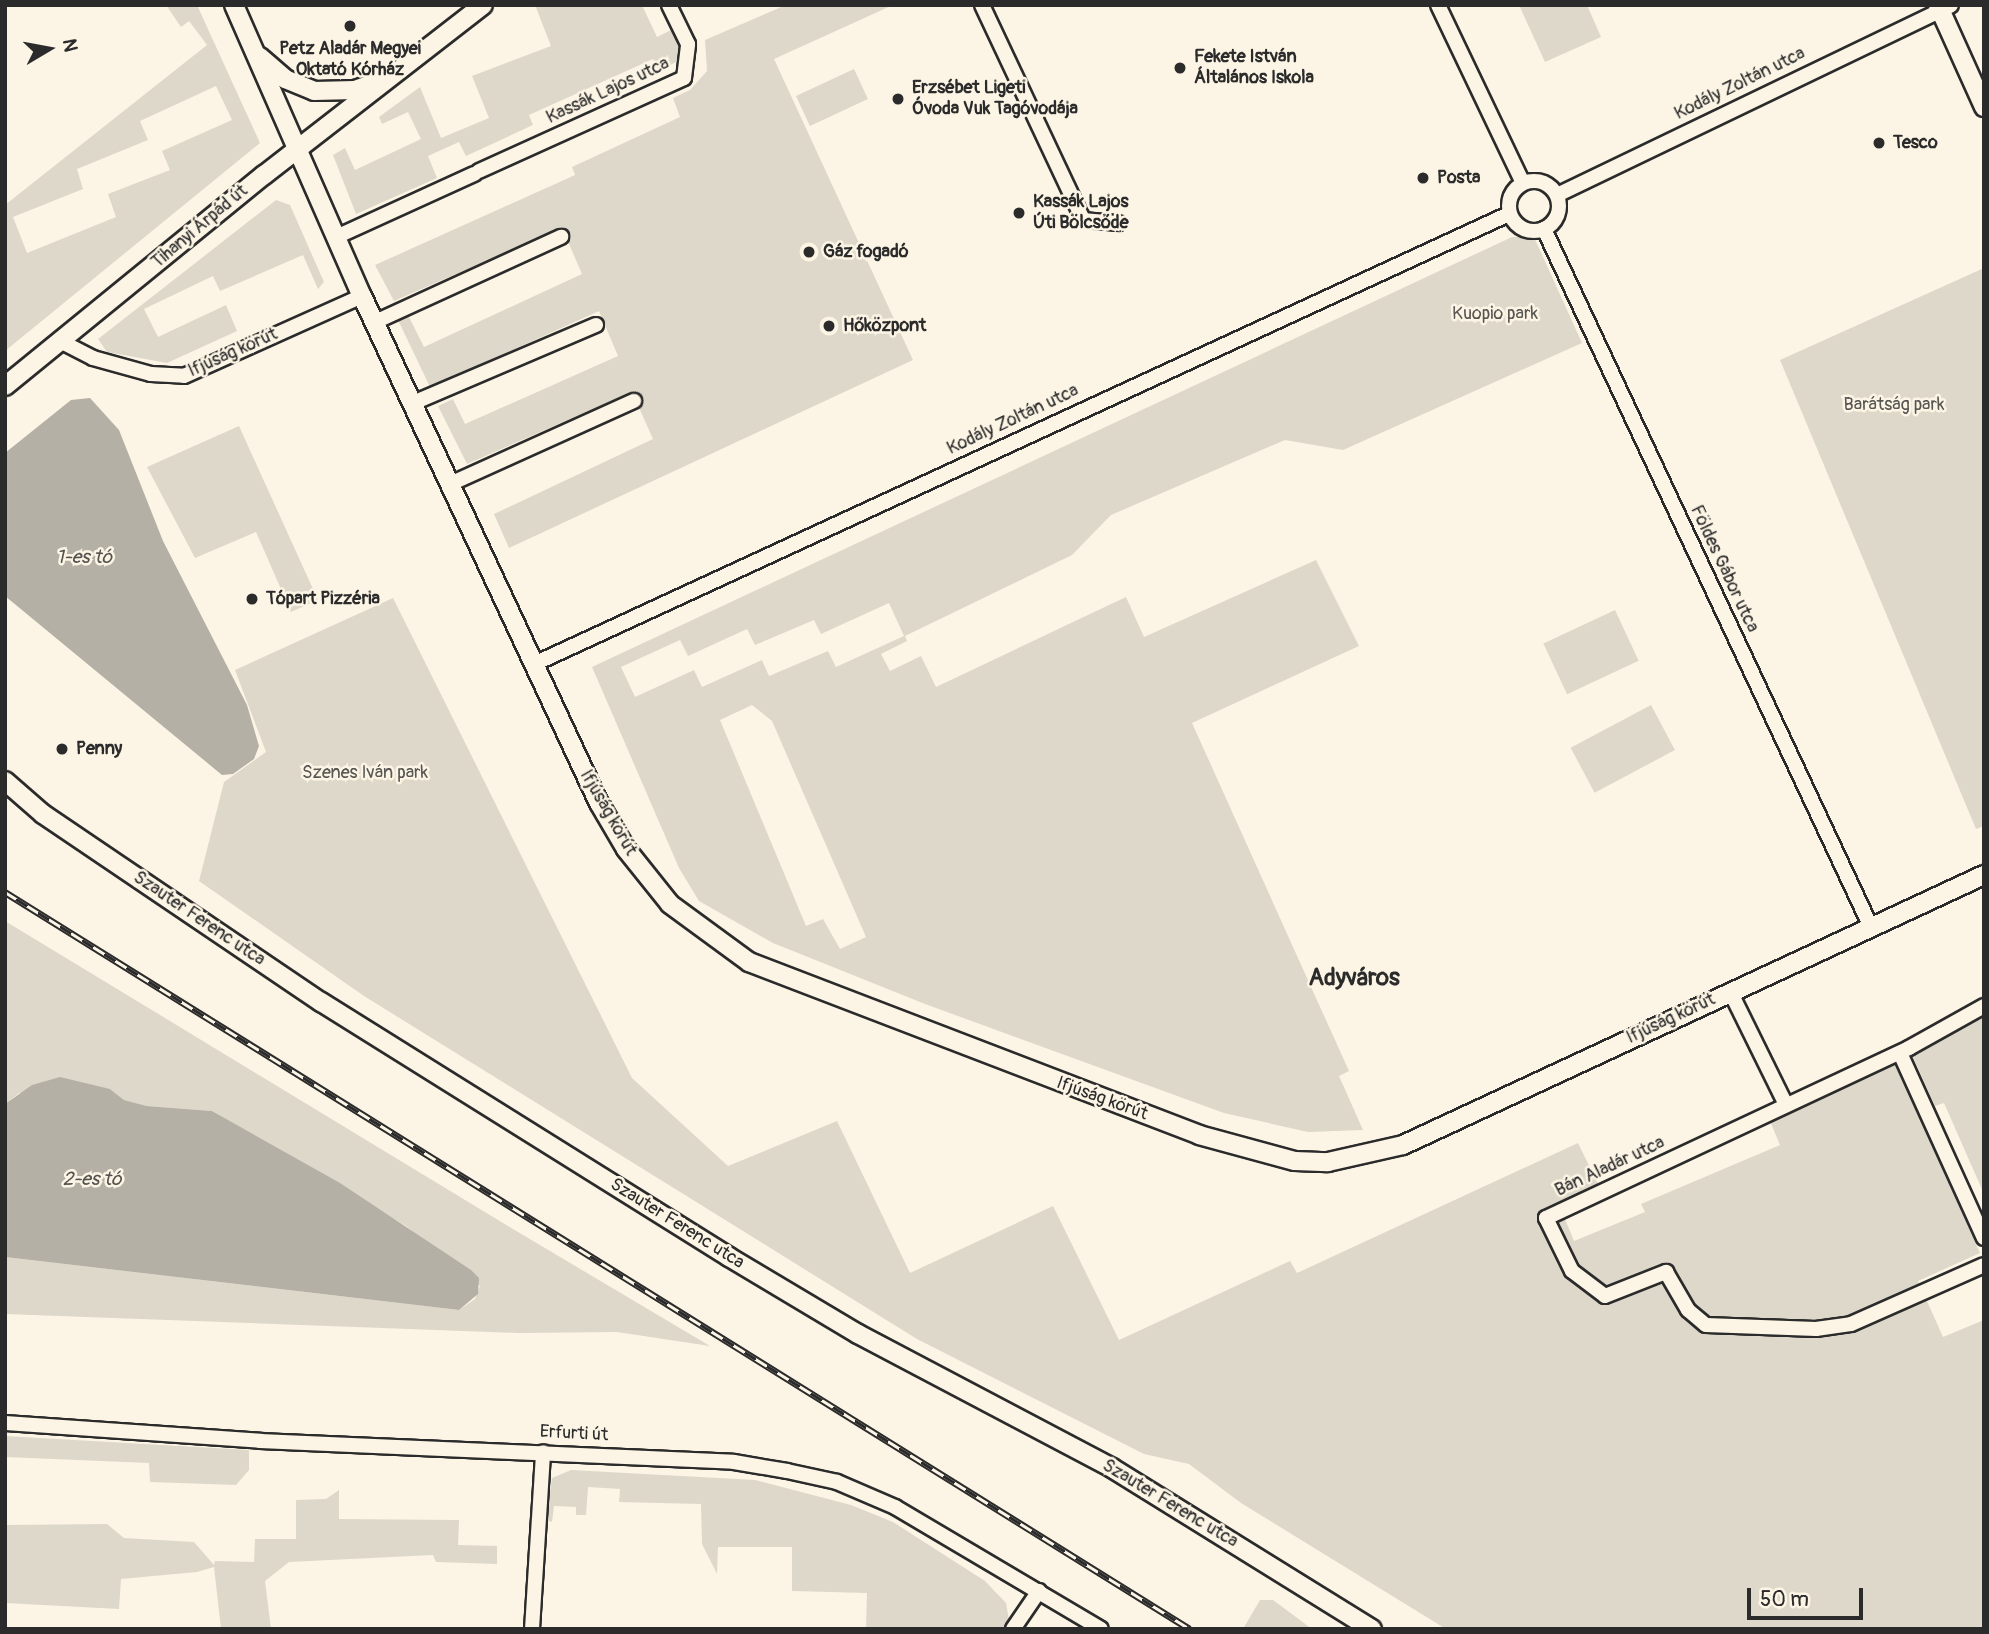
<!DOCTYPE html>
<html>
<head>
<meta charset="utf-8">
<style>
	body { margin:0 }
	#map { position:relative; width:1989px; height:1634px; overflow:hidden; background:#fcf5e5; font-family:Pangolin,sans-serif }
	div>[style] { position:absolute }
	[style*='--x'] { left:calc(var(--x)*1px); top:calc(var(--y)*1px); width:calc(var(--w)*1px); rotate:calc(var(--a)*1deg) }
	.green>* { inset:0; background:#ded8ca; transform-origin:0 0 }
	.water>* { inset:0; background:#b4b0a5 }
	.roads { filter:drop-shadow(2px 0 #2b2b2b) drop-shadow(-2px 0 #2b2b2b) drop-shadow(0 2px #2b2b2b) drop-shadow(0 -2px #2b2b2b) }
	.minor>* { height:14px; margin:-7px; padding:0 7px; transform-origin:7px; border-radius:7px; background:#fcf5e5 }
	.minor>.ring { margin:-7px; padding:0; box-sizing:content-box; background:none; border:14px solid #fcf5e5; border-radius:50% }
	.tertiary>* { height:18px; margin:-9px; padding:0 9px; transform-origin:9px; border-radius:9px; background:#fcf5e5 }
	.rail>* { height:7px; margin-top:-3.5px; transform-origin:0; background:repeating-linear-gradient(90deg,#fcf5e5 0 13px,#2b2b2b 0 26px); box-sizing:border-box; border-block:2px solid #2b2b2b }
	.dots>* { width:19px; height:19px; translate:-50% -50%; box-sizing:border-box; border:4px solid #fcf5e5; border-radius:50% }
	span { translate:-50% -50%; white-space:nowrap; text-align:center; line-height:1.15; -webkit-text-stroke:5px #fcf5e5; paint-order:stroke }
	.poi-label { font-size:18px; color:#2b2b2b; font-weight:700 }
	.left { translate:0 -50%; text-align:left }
	.street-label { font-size:18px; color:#2b2b2b }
	.park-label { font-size:18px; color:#585653 }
	.water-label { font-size:19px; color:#545350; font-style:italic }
	.district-label { font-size:24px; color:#2b2b2b; font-weight:700 }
	.frame { position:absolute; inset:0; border:7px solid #2b2b2b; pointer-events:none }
	.north { position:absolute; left:14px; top:14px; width:70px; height:70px; -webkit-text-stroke:5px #fcf5e5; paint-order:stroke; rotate:80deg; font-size:19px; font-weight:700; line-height:28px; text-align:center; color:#2b2b2b }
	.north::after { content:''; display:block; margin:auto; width:24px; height:32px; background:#2b2b2b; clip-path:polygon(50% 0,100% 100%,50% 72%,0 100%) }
	.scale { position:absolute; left:1747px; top:1588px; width:116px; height:32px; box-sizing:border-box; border:4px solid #2b2b2b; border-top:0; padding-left:9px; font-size:21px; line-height:24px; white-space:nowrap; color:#2b2b2b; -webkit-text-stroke:5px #fcf5e5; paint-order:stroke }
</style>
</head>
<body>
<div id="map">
	<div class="green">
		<i style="clip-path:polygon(evenodd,166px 5px,197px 5px,260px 143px,5px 351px,5px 205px,207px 45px,189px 21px,181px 27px,166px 5px,216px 86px,232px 120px,162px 151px,170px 170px,108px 194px,116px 217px,27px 253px,13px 217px,83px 189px,77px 169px,148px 140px,140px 121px,216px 86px)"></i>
		<i style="clip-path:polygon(535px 5px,642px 5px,657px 37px,675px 28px,680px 60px,659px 71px,653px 59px,529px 115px,533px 125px,466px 156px,459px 142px,428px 156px,437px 178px,356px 214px,333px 155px,345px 148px,355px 170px,421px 139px,408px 112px,382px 124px,379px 117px,420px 87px,441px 138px,489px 118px,472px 76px,551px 46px)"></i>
		<i style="clip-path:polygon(786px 5px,893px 5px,774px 59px,913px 360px,509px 548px,494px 514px,653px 439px,632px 392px,467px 464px,438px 406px,453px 399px,465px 424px,618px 356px,599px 311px,430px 387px,398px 320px,408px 315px,424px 347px,582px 274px,562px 228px,394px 301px,375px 265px,575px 175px,572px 167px,680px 117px,673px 98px,690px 90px,707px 71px,705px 40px)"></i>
		<i style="clip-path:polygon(1519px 5px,1587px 5px,1601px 37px,1545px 62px)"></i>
		<i style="left:854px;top:69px;width:33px;height:64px;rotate:65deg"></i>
		<i style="clip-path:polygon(276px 200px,290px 205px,324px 282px,318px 289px,303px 255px,220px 291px,213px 276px,144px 309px,158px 337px,226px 305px,237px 331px,167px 363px,107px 352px,98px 339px)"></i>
		<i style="clip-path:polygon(evenodd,1512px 237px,1534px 237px,1582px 343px,1343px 450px,1285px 440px,1111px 515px,1072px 555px,905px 636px,907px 641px,881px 654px,890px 671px,921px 656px,936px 687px,1126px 597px,1144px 637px,1316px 560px,1359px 646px,1192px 723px,1349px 1071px,1339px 1076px,1363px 1130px,1308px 1132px,1224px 1113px,925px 1004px,773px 943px,699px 901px,679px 868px,592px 667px,1512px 237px,889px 603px,904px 636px,836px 667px,828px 651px,769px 676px,762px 660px,702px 687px,694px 670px,635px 697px,621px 667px,680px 640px,688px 656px,747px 629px,755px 645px,814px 620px,821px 634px,889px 603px,1512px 237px,752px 705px,772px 721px,866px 937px,840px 949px,823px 919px,806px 926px,720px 720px,752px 705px)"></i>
		<i style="clip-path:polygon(1984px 268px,1984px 826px,1976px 829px,1780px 360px)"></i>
		<i style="clip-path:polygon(239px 426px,318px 600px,291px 612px,256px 532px,195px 558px,147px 467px)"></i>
		<i style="clip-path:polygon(393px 598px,632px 1078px,728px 1166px,837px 1121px,910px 1273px,1053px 1206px,1119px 1340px,1290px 1261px,1297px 1273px,1578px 1143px,1602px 1192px,1563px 1214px,1574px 1241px,1645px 1212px,1641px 1204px,1780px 1145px,1767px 1114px,1892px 1056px,1980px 1253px,1918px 1281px,1943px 1337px,1984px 1320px,1984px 1629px,1446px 1629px,1241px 1503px,1189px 1464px,1144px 1454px,917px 1339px,364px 996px,199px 881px,224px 782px,266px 752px,235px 670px)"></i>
		<i style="left:1615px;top:610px;width:56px;height:79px;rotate:65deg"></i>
		<i style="left:1651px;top:705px;width:51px;height:91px;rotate:62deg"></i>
		<i style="clip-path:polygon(5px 921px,518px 1232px,710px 1346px,617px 1332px,519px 1333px,5px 1314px,5px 1257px,459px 1310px,475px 1299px,480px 1286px,406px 1226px,212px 1111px,147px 1106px,124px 1100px,110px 1089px,19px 1093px,5px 1104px)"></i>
		<i style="clip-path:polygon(1984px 1006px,1984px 1194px,1944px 1103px,1935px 1106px,1909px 1048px)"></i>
		<i style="clip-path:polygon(5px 1436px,249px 1450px,249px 1470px,236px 1485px,150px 1482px,149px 1463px,5px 1457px)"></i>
		<i style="clip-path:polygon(571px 1470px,755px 1480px,851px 1505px,893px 1522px,985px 1581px,1006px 1603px,1009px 1620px,1006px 1629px,866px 1629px,867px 1593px,792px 1591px,792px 1547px,718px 1547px,717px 1574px,702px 1544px,701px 1504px,619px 1502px,620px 1489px,588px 1487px,586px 1515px,576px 1515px,576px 1507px,554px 1506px,552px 1522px,546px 1520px,552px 1478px)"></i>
		<i style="clip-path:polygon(339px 1490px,339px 1519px,459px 1520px,458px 1545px,497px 1546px,497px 1564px,436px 1562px,433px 1555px,289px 1562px,265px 1581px,271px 1629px,221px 1629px,214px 1567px,197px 1572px,121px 1579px,119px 1609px,5px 1603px,5px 1525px,107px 1524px,124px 1538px,194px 1542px,214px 1565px,215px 1561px,254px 1562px,255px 1539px,296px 1539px,296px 1500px,326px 1499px)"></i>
		<i style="clip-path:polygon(1260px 1600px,1273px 1600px,1312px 1629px,1243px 1629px)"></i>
	</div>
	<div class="water">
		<i style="clip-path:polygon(90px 398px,119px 430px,163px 541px,247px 705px,259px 746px,254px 759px,233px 774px,222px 775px,5px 596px,5px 453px,71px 400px)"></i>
		<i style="clip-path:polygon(60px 1077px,110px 1089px,124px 1100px,147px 1106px,212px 1111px,340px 1183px,471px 1270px,479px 1278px,478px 1294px,459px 1310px,5px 1257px,5px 1104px,32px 1085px)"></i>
	</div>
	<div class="roads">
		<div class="minor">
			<i style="--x:982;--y:5;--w:238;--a:64.8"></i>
			<i style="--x:1083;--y:220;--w:36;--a:5"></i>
			<i style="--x:1438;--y:5;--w:197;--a:64.5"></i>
			<i style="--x:479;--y:171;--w:225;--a:-24.4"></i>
			<i style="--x:684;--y:78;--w:34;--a:-83"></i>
			<i style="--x:688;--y:44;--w:43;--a:-116"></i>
			<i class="ring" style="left:1509px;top:181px;width:36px;height:36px"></i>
			<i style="--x:1557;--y:195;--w:437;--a:-25.7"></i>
			<i style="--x:1544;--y:229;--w:769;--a:64.9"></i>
			<i style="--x:336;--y:237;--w:152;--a:-24.5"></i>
			<i style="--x:375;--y:322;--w:205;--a:-24.6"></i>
			<i style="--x:62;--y:342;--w:35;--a:27"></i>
			<i style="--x:93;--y:358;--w:60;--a:15.4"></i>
			<i style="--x:151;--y:374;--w:33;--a:3"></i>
			<i style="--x:184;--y:376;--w:195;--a:-24.2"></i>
			<i style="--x:413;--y:403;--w:199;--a:-23.1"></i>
			<i style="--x:450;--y:484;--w:202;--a:-24.3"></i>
			<i style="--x:534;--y:664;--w:1074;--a:-24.78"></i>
			<i style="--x:1730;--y:991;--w:127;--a:63.8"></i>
			<i style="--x:1984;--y:1006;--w:86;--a:150.8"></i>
			<i style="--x:1909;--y:1048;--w:401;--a:154.9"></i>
			<i style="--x:1546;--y:1218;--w:59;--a:63.9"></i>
			<i style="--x:1572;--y:1271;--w:41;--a:37.1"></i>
			<i style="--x:1605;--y:1296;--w:66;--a:-21.5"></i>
			<i style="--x:1666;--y:1272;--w:44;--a:59.9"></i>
			<i style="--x:1688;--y:1310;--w:23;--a:40"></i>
			<i style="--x:1706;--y:1325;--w:110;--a:2.1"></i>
			<i style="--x:1816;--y:1329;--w:35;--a:-8"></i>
			<i style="--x:1851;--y:1324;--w:145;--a:-23.9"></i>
			<i style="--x:1900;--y:1053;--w:203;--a:65.6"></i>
			<i style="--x:5;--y:1423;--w:256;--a:4"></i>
			<i style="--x:260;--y:1441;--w:474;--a:2.5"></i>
			<i style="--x:734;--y:1462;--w:54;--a:9.6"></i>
			<i style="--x:787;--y:1471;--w:51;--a:12.4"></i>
			<i style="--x:837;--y:1482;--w:63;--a:23.3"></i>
			<i style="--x:895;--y:1507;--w:239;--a:30.6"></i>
			<i style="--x:532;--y:1629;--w:177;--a:-86.4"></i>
			<i style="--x:1013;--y:1629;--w:46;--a:-55.6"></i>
		</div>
		<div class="tertiary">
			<i style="--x:234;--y:5;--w:318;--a:66.3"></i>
			<i style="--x:362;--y:296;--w:560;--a:64.95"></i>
			<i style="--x:599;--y:803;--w:53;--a:59.6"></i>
			<i style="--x:626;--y:849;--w:70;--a:51.3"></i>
			<i style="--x:670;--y:904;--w:98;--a:36.3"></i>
			<i style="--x:749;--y:962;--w:482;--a:21"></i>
			<i style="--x:1199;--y:1135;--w:99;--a:15.2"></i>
			<i style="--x:1295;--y:1161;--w:33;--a:2"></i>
			<i style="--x:1328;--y:1162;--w:77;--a:-12.8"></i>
			<i style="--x:1403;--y:1145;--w:641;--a:-24.93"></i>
			<i style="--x:1938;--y:5;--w:112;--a:65.7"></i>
			<i style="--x:260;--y:57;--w:33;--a:41"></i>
			<i style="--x:285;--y:79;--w:31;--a:22"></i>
			<i style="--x:314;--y:91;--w:41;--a:-1.4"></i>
			<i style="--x:355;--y:90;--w:23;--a:-20"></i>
			<i style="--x:5;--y:386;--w:334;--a:-39.2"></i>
			<i style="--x:264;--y:175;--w:277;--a:-37.8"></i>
			<i style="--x:5;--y:781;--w:50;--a:41"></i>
			<i style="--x:43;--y:814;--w:336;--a:34.1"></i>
			<i style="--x:321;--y:1002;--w:481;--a:32"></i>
			<i style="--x:729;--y:1257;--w:150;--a:30.8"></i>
			<i style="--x:858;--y:1334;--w:287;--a:27.8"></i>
			<i style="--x:1112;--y:1468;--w:306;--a:31.8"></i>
		</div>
	</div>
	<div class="rail">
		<i style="--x:5;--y:892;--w:1395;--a:31.88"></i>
	</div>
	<div class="dots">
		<i style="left:350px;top:26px;background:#2b2b2b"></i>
		<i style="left:1180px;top:68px;background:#2b2b2b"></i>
		<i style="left:898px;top:99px;background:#2b2b2b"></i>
		<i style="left:1879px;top:143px;background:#2b2b2b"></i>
		<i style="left:1423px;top:178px;background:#2b2b2b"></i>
		<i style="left:1019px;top:213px;background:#2b2b2b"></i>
		<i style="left:809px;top:252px;background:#2b2b2b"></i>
		<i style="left:829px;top:326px;background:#2b2b2b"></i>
		<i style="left:252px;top:599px;background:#2b2b2b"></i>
		<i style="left:62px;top:749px;background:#2b2b2b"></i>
	</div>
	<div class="poi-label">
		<span style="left:350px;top:60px">Petz Aladár Megyei<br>Oktató Kórház</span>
		<span class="left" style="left:1194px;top:68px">Fekete István<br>Általános Iskola</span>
		<span class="left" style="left:912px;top:99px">Erzsébet Ligeti<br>Óvoda Vuk Tagóvodája</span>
		<span class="left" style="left:1893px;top:143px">Tesco</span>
		<span class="left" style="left:1437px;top:178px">Posta</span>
		<span class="left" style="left:1033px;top:213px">Kassák Lajos<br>Úti Bölcsőde</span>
		<span class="left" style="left:823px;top:252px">Gáz fogadó</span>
		<span class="left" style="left:843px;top:326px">Hőközpont</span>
		<span class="left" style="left:266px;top:599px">Tópart Pizzéria</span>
		<span class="left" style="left:76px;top:749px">Penny</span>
	</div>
	<div class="street-label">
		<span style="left:1740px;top:84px;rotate:-26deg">Kodály Zoltán utca</span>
		<span style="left:608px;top:91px;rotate:-25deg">Kassák Lajos utca</span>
		<span style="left:200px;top:227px;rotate:-40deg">Tihanyi Árpád út</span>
		<span style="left:233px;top:353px;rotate:-24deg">Ifjúság körút</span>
		<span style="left:1013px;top:420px;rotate:-25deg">Kodály Zoltán utca</span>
		<span style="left:1724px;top:569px;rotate:65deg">Földes Gábor utca</span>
		<span style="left:608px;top:813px;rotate:60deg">Ifjúság körút</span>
		<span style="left:199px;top:919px;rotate:34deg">Szauter Ferenc utca</span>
		<span style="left:1671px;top:1019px;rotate:-25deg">Ifjúság körút</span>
		<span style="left:1102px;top:1099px;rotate:20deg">Ifjúság körút</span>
		<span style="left:1610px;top:1167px;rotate:-25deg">Bán Aladár utca</span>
		<span style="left:677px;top:1224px;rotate:32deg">Szauter Ferenc utca</span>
		<span style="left:574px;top:1434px;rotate:3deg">Erfurti út</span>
		<span style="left:1170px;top:1504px;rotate:31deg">Szauter Ferenc utca</span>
	</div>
	<div class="park-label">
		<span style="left:1495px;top:314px">Kuopio park</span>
		<span style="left:1894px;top:405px">Barátság park</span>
		<span style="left:365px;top:773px">Szenes Iván park</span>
	</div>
	<div class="water-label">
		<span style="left:84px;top:558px">1-es tó</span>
		<span style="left:92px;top:1180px">2-es tó</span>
	</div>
	<div class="district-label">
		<span style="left:1354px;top:978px">Adyváros</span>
	</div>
	<div class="frame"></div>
	<div class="north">N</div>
	<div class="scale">50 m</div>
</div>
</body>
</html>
